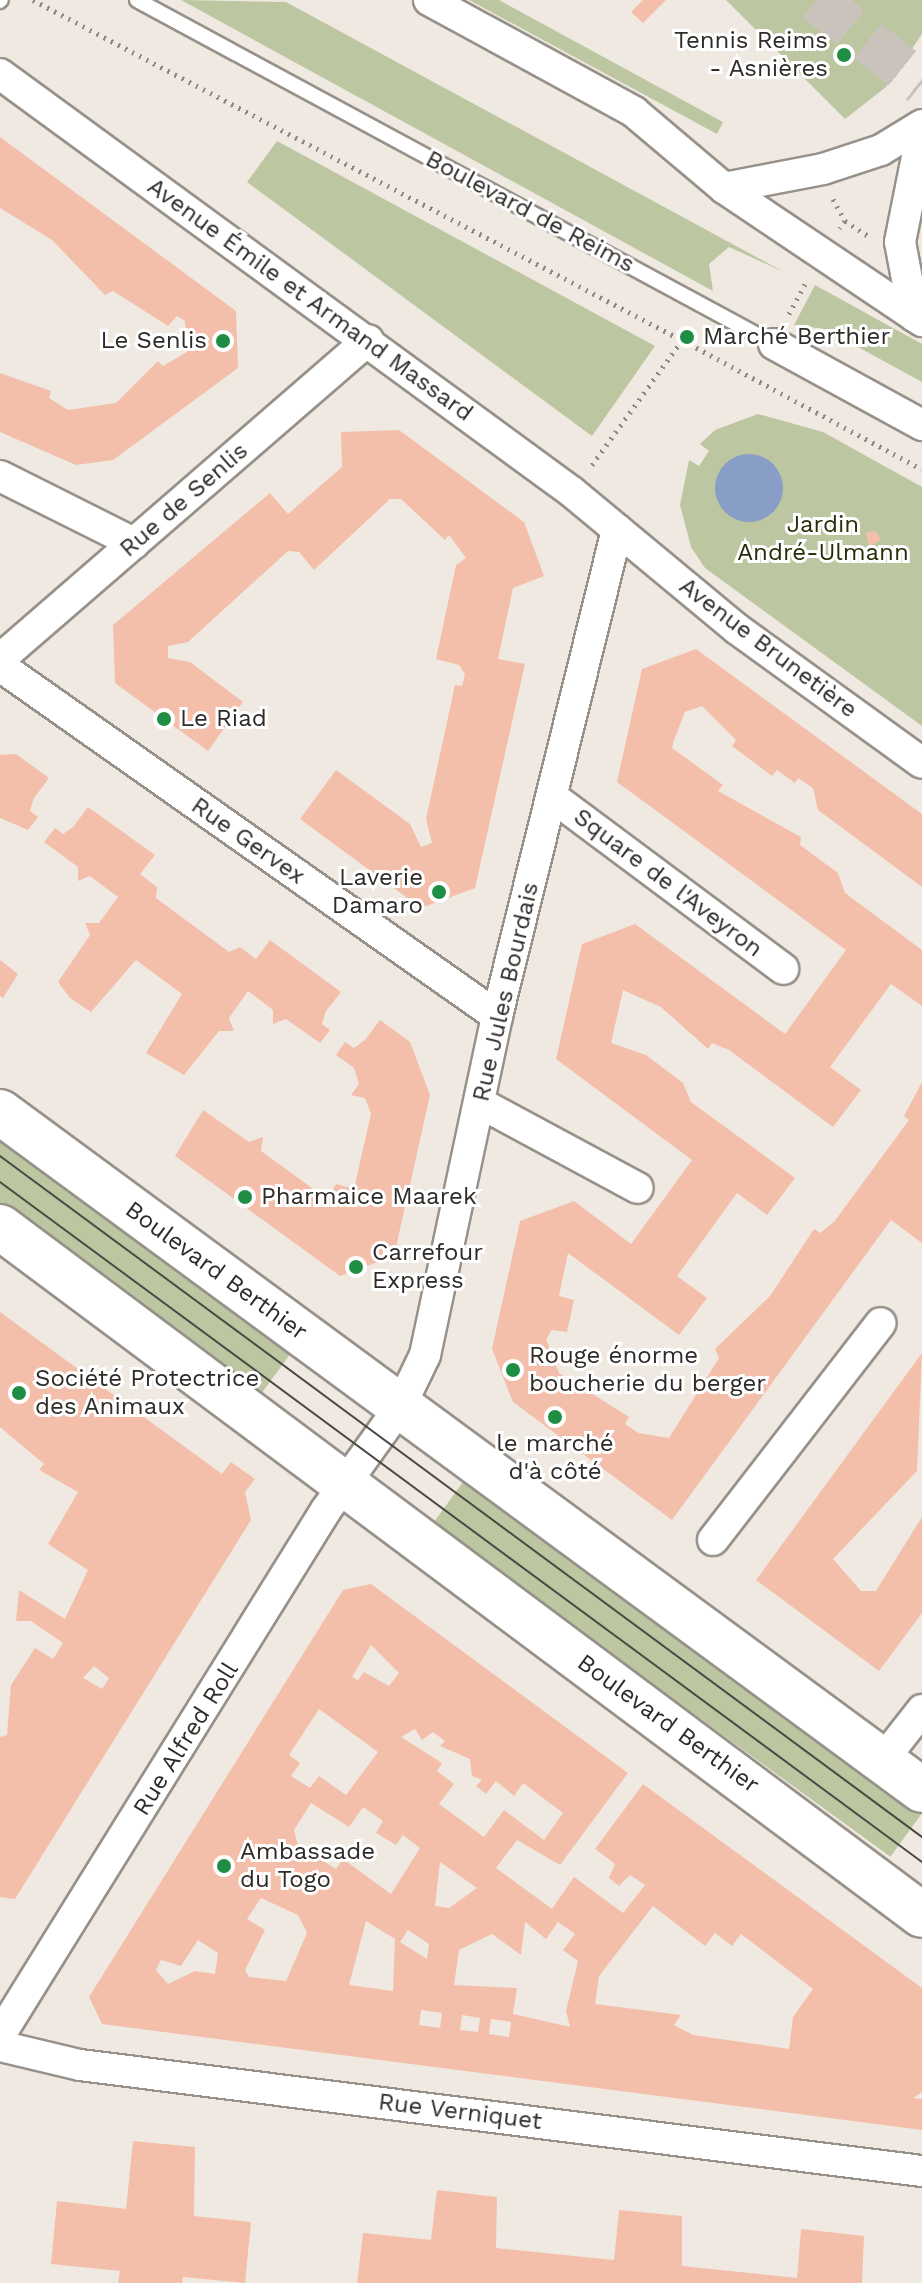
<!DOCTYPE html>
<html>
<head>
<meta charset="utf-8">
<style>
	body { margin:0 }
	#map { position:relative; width:922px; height:2283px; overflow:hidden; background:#f0e9e1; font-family:"Work Sans",sans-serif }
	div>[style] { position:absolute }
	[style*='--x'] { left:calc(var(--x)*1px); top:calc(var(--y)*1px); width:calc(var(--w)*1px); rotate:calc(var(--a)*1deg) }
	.green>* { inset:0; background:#bcc7a1; transform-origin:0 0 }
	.water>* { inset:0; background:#889ec7 }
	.round { border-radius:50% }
	.building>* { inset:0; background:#f3bfab }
	.highway-tunnel>* { height:44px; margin-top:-22px; transform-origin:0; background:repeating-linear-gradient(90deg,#c9c3bc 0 44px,transparent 0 66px) }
	.path>* { height:5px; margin-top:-2.5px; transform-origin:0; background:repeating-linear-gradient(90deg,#8d8882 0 2px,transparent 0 8px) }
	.roads { filter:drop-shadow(2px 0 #97918a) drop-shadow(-2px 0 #97918a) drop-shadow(0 2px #97918a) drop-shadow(0 -2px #97918a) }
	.lane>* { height:14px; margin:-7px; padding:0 7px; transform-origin:7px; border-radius:7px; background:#fff }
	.street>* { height:30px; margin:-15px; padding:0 15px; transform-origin:15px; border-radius:15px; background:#fff }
	.primary>* { height:44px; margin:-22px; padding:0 22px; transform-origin:22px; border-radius:22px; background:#fff }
	.tram>* { height:2px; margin:-1px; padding:0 1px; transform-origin:1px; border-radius:1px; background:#4c4844 }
	.dots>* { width:22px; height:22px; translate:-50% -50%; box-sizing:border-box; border:4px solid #fff; border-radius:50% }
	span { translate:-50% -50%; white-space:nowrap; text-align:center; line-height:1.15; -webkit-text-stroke:6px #fff; paint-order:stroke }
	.poi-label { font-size:24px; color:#2e2b28 }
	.right { translate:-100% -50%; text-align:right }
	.left { translate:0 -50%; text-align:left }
	.street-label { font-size:24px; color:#2e2b28 }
	.park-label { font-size:24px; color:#272f09 }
</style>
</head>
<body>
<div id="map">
	<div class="green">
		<i style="clip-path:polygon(181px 0,286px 2px,784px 272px,729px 247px,709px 264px,713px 291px)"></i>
		<i style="clip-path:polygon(469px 0,499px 0,723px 122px,717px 134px)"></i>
		<i style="clip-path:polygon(726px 0,922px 0,922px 34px,886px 87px,845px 119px)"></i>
		<i style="clip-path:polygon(277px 141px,655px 346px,592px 436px,247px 182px)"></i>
		<i style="clip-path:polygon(815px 285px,922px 344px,922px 382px,825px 329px,794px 325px)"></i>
		<i style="clip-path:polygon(758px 414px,823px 432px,922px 487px,922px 726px,705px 568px,691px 547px,680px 505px,689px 460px,699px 466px,709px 451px,700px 444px,715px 430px)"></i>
		<i style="left:0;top:1134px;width:364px;height:71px;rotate:36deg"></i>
		<i style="left:466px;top:1478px;width:566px;height:57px;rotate:36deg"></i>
	</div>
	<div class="water">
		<i class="round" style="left:715px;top:454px;width:68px;height:68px"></i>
	</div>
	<div class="building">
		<i style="clip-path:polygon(643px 0,666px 0,643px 23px,631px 12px)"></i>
		<i style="clip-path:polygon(0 137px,236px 311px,238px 368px,113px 460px,76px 465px,0 432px,0 373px,51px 391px,49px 398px,68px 410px,116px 403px,158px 361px,163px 366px,187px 352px,185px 321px,177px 316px,168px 326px,113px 291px,105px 295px,52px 240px,0 208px)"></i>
		<i style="clip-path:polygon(399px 430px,524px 522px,544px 576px,513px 588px,498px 659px,525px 664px,475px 888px,421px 908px,300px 819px,336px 770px,410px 824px,421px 847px,432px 843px,426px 819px,455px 685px,462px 686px,465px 674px,459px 665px,436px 659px,456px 565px,466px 558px,449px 535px,445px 540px,401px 499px,390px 499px,314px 570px,299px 552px,288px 551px,188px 642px,168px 646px,168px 658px,190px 662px,243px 702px,208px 751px,115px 683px,113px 625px,270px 493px,288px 514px,342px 467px,341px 432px)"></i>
		<i style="clip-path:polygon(875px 531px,881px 539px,869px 548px,866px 533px)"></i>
		<i style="clip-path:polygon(696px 649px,922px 814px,922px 887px,818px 810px,813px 788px,798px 778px,795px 783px,777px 770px,772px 776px,732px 746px,736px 740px,702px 706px,685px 712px,674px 740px,672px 748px,723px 785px,718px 791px,801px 837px,800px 845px,838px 873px,845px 893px,922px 950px,922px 1006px,891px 984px,830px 1067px,861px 1090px,833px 1127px,729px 1050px,712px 1043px,708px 1049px,661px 1007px,623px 990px,611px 1043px,646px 1055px,683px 1083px,691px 1102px,795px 1178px,767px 1215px,737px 1193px,677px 1276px,707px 1298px,679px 1335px,568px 1253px,559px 1296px,574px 1300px,567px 1332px,552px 1330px,546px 1339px,559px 1373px,629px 1417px,625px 1424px,638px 1433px,669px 1438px,719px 1358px,715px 1349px,770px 1296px,814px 1229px,820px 1233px,834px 1222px,909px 1120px,904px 1116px,922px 1082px,922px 1243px,891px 1220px,672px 1520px,513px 1402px,492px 1349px,520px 1221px,574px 1201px,631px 1244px,692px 1160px,556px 1059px,582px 944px,635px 924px,785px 1034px,846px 950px,617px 782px,642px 669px)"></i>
		<i style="clip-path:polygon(16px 754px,49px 778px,34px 798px,30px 811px,38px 817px,28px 830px,0 818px,0 755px)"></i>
		<i style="clip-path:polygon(88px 807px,155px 855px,140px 874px,157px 887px,156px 898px,229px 952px,240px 947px,256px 959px,270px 940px,341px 992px,326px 1011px,322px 1024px,330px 1030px,320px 1043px,286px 1019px,273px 1024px,273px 1010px,248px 991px,229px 1018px,234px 1031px,219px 1031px,184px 1075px,146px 1053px,182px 994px,136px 960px,91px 1012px,70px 998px,58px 982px,90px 935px,85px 923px,99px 923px,118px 897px,90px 876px,78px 881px,78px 867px,44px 842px,55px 828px,63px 834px,73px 827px)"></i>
		<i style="clip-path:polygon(0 960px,18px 974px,3px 998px,0 996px)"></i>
		<i style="clip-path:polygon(380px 1020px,410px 1042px,430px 1095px,394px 1256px,340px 1276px,175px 1156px,203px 1110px,249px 1142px,263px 1137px,261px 1151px,327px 1199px,336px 1184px,354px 1189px,371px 1114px,365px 1098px,351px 1095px,359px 1084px,354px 1068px,336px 1055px,345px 1042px,354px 1048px,365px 1040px)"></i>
		<i style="clip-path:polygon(evenodd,0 1312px,222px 1474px,231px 1462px,255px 1479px,245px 1492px,251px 1520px,15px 1899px,0 1897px,0 1737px,7px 1735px,11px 1685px,35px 1648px,53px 1659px,63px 1643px,31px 1621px,16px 1621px,19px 1590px,65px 1619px,88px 1570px,48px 1544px,78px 1492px,39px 1470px,44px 1464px,0 1427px,0 1312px,94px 1666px,109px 1678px,102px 1689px,83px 1678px,94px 1666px)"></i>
		<i style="clip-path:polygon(922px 1353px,917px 1471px,833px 1559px,861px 1591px,876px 1591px,922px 1517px,922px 1613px,879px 1671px,756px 1580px)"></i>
		<i style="clip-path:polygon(evenodd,371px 1584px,628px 1773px,560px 1865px,517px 1840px,496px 1868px,552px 1909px,574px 1877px,623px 1913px,645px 1885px,630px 1875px,619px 1886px,609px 1878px,615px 1864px,595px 1849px,643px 1784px,922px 1988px,922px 2092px,913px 2098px,922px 2099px,922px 2130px,102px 2024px,89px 1997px,343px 1590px,371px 1584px,371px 1645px,399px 1673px,389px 1686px,364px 1672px,358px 1680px,352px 1677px,371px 1645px,371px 1584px,319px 1709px,378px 1752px,346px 1795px,319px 1776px,310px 1788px,291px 1776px,300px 1763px,289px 1755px,319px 1709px,371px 1584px,415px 1729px,422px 1740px,433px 1732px,445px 1741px,440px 1746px,470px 1759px,472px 1776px,482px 1780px,476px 1786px,486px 1794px,496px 1781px,514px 1796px,523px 1783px,563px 1813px,544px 1840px,504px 1810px,484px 1837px,439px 1804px,454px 1784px,437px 1771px,442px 1763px,401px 1737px,415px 1729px,371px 1584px,311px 1803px,349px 1827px,363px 1807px,383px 1821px,376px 1833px,396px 1845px,403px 1835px,420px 1848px,391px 1894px,343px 1859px,336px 1869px,298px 1845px,294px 1830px,311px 1803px,371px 1584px,440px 1862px,477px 1888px,449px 1908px,435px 1906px,440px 1862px,371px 1584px,261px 1898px,298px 1915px,307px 1933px,286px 1981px,249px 1977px,245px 1970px,265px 1930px,247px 1919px,261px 1898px,371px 1584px,653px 1906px,705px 1946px,715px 1933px,732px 1946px,741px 1934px,813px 1989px,793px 2017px,789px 2049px,693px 2035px,674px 2025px,681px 2015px,595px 2004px,599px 1976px,653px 1906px,371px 1584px,366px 1921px,395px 1939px,393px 1991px,349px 1985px,366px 1921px,371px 1584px,525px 1922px,546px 1939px,558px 1922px,575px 1934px,563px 1950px,578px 1961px,566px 2011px,570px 2027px,513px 2014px,517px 1988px,454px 1985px,459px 1950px,492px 1934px,521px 1955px,525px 1922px,371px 1584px,408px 1930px,429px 1944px,427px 1959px,400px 1942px,408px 1930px,371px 1584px,198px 1940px,218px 1953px,215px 1974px,195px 1971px,168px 1984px,156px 1970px,161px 1960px,181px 1966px,198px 1940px,371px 1584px,421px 2010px,442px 2013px,440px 2028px,419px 2025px,421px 2010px,371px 1584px,462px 2015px,480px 2018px,478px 2032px,460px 2030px,462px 2015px,371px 1584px,491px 2019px,511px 2022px,509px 2037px,489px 2034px,491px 2019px)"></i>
		<i style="clip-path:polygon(133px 2141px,195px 2147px,194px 2216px,251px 2222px,245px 2283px,183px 2277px,182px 2283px,118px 2283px,120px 2271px,51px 2264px,57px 2201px,126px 2209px)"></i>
		<i style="clip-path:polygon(437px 2190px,497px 2197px,496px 2248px,614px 2260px,619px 2210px,682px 2216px,682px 2266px,797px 2278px,801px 2229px,864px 2236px,862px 2283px,357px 2283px,363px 2233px,431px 2240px)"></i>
	</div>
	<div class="highway-tunnel">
		<i style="--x:816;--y:0;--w:135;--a:38.4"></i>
	</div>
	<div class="path">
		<i style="--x:33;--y:0;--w:733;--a:27.65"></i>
		<i style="--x:833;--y:199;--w:25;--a:61"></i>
		<i style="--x:845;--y:221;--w:9;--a:126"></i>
		<i style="--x:845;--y:221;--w:27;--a:33"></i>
		<i style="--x:789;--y:314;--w:34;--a:-62"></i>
		<i style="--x:592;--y:465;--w:154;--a:-54.2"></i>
		<i style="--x:682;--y:340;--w:272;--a:28.3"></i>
	</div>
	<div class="roads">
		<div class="lane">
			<i style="--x:137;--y:0;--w:724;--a:28.37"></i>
			<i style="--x:0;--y:1;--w:1;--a:-45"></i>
		</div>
		<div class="street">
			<i style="--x:429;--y:0;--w:234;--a:28.6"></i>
			<i style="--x:634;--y:112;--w:118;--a:40.2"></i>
			<i style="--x:724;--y:188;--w:239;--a:33.9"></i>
			<i style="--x:0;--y:74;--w:708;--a:36.16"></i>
			<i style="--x:572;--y:492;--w:214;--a:39.7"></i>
			<i style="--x:737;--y:629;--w:228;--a:35.9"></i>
			<i style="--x:724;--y:188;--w:101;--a:-10.9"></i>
			<i style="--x:823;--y:169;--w:61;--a:-18.1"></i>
			<i style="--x:881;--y:150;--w:48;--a:-31.4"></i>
			<i style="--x:914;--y:316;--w:75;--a:-100.7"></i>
			<i style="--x:900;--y:242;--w:112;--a:-78.7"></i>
			<i style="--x:774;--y:344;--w:169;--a:28.7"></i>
			<i style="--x:0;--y:476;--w:150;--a:26.6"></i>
			<i style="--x:0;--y:659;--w:487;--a:-40.9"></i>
			<i style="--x:0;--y:666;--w:608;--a:35.15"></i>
			<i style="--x:554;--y:798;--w:286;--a:36.7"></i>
			<i style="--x:480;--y:1103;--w:179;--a:28.3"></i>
			<i style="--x:713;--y:1540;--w:274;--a:-52.3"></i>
			<i style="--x:882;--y:1761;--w:65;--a:-51.9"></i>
			<i style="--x:0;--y:2035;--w:618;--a:-58.16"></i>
			<i style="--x:326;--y:1510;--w:127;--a:-54.3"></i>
			<i style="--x:400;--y:1407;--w:58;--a:-64.3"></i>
			<i style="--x:425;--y:1355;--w:347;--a:-78"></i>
			<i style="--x:497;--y:1016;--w:501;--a:-76.13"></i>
			<i style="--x:0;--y:2046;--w:82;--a:13.4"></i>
			<i style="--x:80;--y:2065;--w:849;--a:7.18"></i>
		</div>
		<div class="primary">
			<i style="--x:0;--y:1112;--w:1144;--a:36.33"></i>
			<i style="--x:0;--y:1227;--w:1150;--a:36.73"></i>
		</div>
	</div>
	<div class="tram">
		<i style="--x:0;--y:1156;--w:1146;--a:36.45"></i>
		<i style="--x:0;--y:1182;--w:1146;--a:36.41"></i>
	</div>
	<div class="dots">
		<i style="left:844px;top:55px;background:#208d45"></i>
		<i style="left:687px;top:337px;background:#208d45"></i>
		<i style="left:223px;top:341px;background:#208d45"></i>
		<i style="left:164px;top:719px;background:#208d45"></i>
		<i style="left:439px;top:892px;background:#208d45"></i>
		<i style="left:245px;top:1197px;background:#208d45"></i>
		<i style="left:356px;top:1267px;background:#208d45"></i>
		<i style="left:513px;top:1370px;background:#208d45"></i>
		<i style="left:19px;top:1393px;background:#208d45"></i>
		<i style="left:555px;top:1417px;background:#208d45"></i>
		<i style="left:224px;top:1866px;background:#208d45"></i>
	</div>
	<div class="poi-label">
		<span class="right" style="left:828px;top:55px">Tennis Reims<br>- Asnières</span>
		<span class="left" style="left:703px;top:337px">Marché Berthier</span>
		<span class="right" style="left:207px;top:341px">Le Senlis</span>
		<span class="left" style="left:180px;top:719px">Le Riad</span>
		<span class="right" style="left:423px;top:892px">Laverie<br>Damaro</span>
		<span class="left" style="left:261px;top:1197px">Pharmaice Maarek</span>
		<span class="left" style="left:372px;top:1267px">Carrefour<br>Express</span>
		<span class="left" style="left:529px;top:1370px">Rouge énorme<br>boucherie du berger</span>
		<span class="left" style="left:35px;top:1393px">Société Protectrice<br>des Animaux</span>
		<span style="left:555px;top:1458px">le marché<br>d'à côté</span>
		<span class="left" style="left:240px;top:1866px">Ambassade<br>du Togo</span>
	</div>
	<div class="street-label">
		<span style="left:530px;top:212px;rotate:28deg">Boulevard de Reims</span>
		<span style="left:310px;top:300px;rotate:36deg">Avenue Émile et Armand Massard</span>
		<span style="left:184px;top:500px;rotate:-41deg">Rue de Senlis</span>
		<span style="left:768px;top:648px;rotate:37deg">Avenue Brunetière</span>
		<span style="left:248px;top:841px;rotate:35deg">Rue Gervex</span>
		<span style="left:668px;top:883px;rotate:37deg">Square de l'Aveyron</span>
		<span style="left:506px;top:992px;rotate:-77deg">Rue Jules Bourdais</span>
		<span style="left:216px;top:1271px;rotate:36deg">Boulevard Berthier</span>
		<span style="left:668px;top:1724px;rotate:36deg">Boulevard Berthier</span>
		<span style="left:186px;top:1739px;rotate:-58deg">Rue Alfred Roll</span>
		<span style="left:460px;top:2112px;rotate:7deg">Rue Verniquet</span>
	</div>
	<div class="park-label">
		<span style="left:823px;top:539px">Jardin<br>André-Ulmann</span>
	</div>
</div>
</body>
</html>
